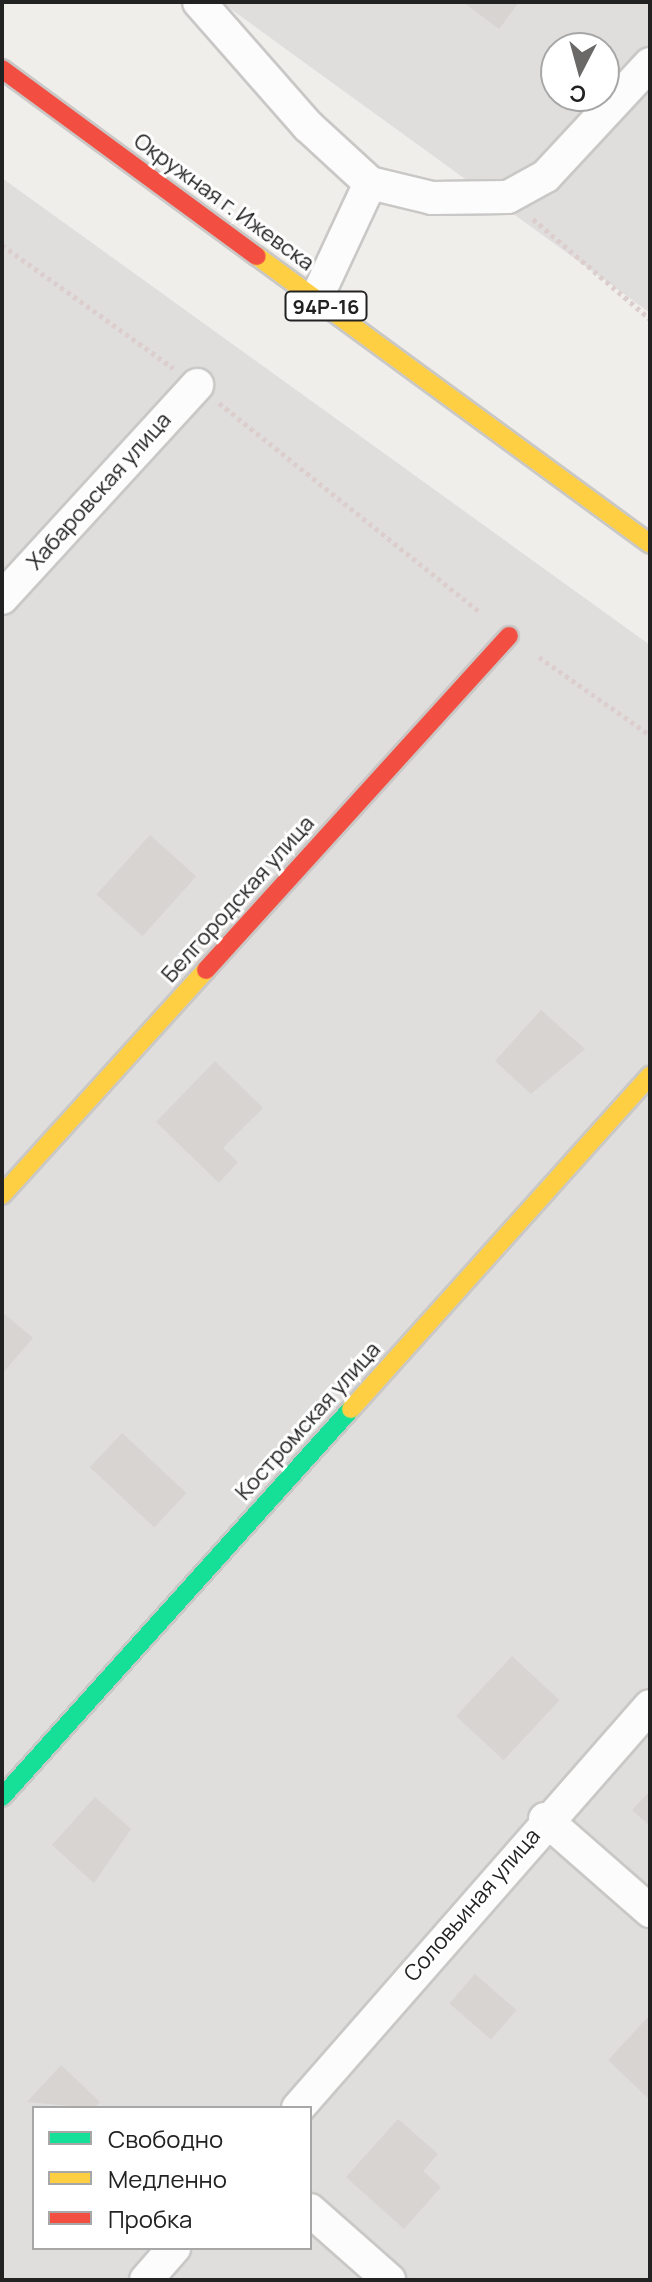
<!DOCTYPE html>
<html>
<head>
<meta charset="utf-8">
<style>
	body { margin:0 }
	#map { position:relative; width:652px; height:2282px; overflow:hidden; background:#f0eeeb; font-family:Manrope,sans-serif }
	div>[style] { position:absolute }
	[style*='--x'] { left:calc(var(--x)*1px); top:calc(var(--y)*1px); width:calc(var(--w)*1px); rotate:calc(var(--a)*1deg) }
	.residential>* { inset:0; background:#dfdedc }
	.building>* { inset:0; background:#d7d4d2; transform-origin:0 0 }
	.path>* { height:5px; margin-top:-2.5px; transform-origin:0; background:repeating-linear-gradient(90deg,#dccecd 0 4px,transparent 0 8px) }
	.roads { filter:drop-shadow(2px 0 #c9c8c7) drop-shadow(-2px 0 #c9c8c7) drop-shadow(0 2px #c9c8c7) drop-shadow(0 -2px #c9c8c7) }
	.street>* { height:32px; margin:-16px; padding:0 16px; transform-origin:16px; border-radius:16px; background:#fdfcfc }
	.fast>* { height:18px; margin:-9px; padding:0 9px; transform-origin:9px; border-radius:9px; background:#16e098 }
	.slow>* { height:18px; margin:-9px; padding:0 9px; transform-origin:9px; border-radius:9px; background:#ffcf43 }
	.jam>* { height:18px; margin:-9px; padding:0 9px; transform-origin:9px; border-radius:9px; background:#f24e42 }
	span { translate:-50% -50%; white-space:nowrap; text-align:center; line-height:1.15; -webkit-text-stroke:6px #fff; paint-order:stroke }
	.shield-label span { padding:2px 6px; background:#fff; border:2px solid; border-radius:6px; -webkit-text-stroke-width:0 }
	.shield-label { font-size:20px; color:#222; font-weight:700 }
	.street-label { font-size:22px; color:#222 }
	.frame { position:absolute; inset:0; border:4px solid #222; pointer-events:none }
	.legend { position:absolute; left:32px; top:2106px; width:280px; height:144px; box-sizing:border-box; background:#fff; border:2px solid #a7a7a7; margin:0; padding:10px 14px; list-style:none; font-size:24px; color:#222 }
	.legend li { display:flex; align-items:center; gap:16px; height:40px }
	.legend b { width:40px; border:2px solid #a7a7a7 }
	.north { position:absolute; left:540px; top:32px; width:80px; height:80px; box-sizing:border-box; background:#fff; border:2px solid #a7a7a7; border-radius:50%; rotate:186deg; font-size:22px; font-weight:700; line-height:32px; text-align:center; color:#222 }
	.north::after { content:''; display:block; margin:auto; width:28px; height:36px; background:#6a6968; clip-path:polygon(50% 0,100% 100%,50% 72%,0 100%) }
</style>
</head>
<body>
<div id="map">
	<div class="residential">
		<i style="clip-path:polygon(evenodd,221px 2px,650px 2px,650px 313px,221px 2px,556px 48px,604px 48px,604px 96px,556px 96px,556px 48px)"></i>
		<i style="clip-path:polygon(evenodd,2px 178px,650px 645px,650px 2280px,2px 2280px,2px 178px,34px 2108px,310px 2108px,310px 2248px,34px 2248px,34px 2108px)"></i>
	</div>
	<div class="building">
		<i style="clip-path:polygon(463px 2px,519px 2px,499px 29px)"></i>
		<i style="left:150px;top:835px;width:62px;height:80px;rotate:42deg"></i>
		<i style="clip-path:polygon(541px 1010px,585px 1049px,531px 1094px,495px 1061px)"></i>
		<i style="clip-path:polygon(215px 1061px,263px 1108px,223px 1148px,238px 1162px,219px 1183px,156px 1122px)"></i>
		<i style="clip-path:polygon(2px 1312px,33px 1338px,2px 1374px)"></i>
		<i style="left:122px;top:1433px;width:88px;height:47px;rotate:43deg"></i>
		<i style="left:512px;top:1656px;width:65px;height:82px;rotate:43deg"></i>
		<i style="clip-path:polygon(650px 1791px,650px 1826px,632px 1810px)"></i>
		<i style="clip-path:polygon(95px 1797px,131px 1829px,94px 1883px,52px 1845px)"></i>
		<i style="left:475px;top:1974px;width:55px;height:39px;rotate:41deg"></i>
		<i style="clip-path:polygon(650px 2015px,650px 2100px,608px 2060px)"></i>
		<i style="clip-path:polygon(61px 2065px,100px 2102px,94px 2108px,27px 2102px)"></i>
		<i style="clip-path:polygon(398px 2119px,438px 2154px,423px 2171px,441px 2187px,404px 2229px,346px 2177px)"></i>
	</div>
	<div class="path">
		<i style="--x:533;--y:219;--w:154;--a:40.5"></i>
		<i style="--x:2;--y:245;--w:211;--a:35.7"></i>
		<i style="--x:219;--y:403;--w:334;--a:38.7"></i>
		<i style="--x:539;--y:657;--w:136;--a:35.1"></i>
	</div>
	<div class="roads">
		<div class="street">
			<i style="--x:199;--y:2;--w:165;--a:48.7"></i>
			<i style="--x:308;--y:126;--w:84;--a:42.6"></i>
			<i style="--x:370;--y:183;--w:64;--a:13.6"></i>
			<i style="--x:432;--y:198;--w:76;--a:-0.8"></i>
			<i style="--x:508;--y:197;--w:43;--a:-28.9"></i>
			<i style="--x:546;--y:176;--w:153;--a:-47.1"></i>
			<i style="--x:316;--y:299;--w:128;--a:-65"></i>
			<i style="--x:2;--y:598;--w:289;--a:-47.5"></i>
			<i style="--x:545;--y:1819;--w:140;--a:41.2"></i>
			<i style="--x:298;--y:2108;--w:534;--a:-48.79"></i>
			<i style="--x:310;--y:2210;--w:106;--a:41.5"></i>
			<i style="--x:146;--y:2280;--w:43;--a:-48.8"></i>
		</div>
		<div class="fast">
			<i style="--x:2;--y:1797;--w:522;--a:-48.03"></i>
		</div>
		<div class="slow">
			<i style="--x:257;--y:256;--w:487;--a:36.2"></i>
			<i style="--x:2;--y:1195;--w:304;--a:-47.8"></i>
			<i style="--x:351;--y:1409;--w:448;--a:-48.1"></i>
		</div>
		<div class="jam">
			<i style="--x:2;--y:69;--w:316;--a:36.3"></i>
			<i style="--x:206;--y:970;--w:451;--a:-47.8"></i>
		</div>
	</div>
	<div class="shield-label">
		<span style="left:326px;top:306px">94Р-16</span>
	</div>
	<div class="street-label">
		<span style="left:224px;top:202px;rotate:36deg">Окружная г. Ижевска</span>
		<span style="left:99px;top:491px;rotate:-48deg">Хабаровская улица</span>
		<span style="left:238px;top:899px;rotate:-48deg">Белгородская улица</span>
		<span style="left:308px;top:1421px;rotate:-48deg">Костромская улица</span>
		<span style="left:472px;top:1905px;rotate:-49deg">Соловьиная улица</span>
	</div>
	<div class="frame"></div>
	<ul class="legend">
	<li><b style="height:10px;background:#16e098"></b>Свободно</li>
	<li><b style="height:10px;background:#ffcf43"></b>Медленно</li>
	<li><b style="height:10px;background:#f24e42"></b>Пробка</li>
	</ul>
	<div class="north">С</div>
</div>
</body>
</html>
